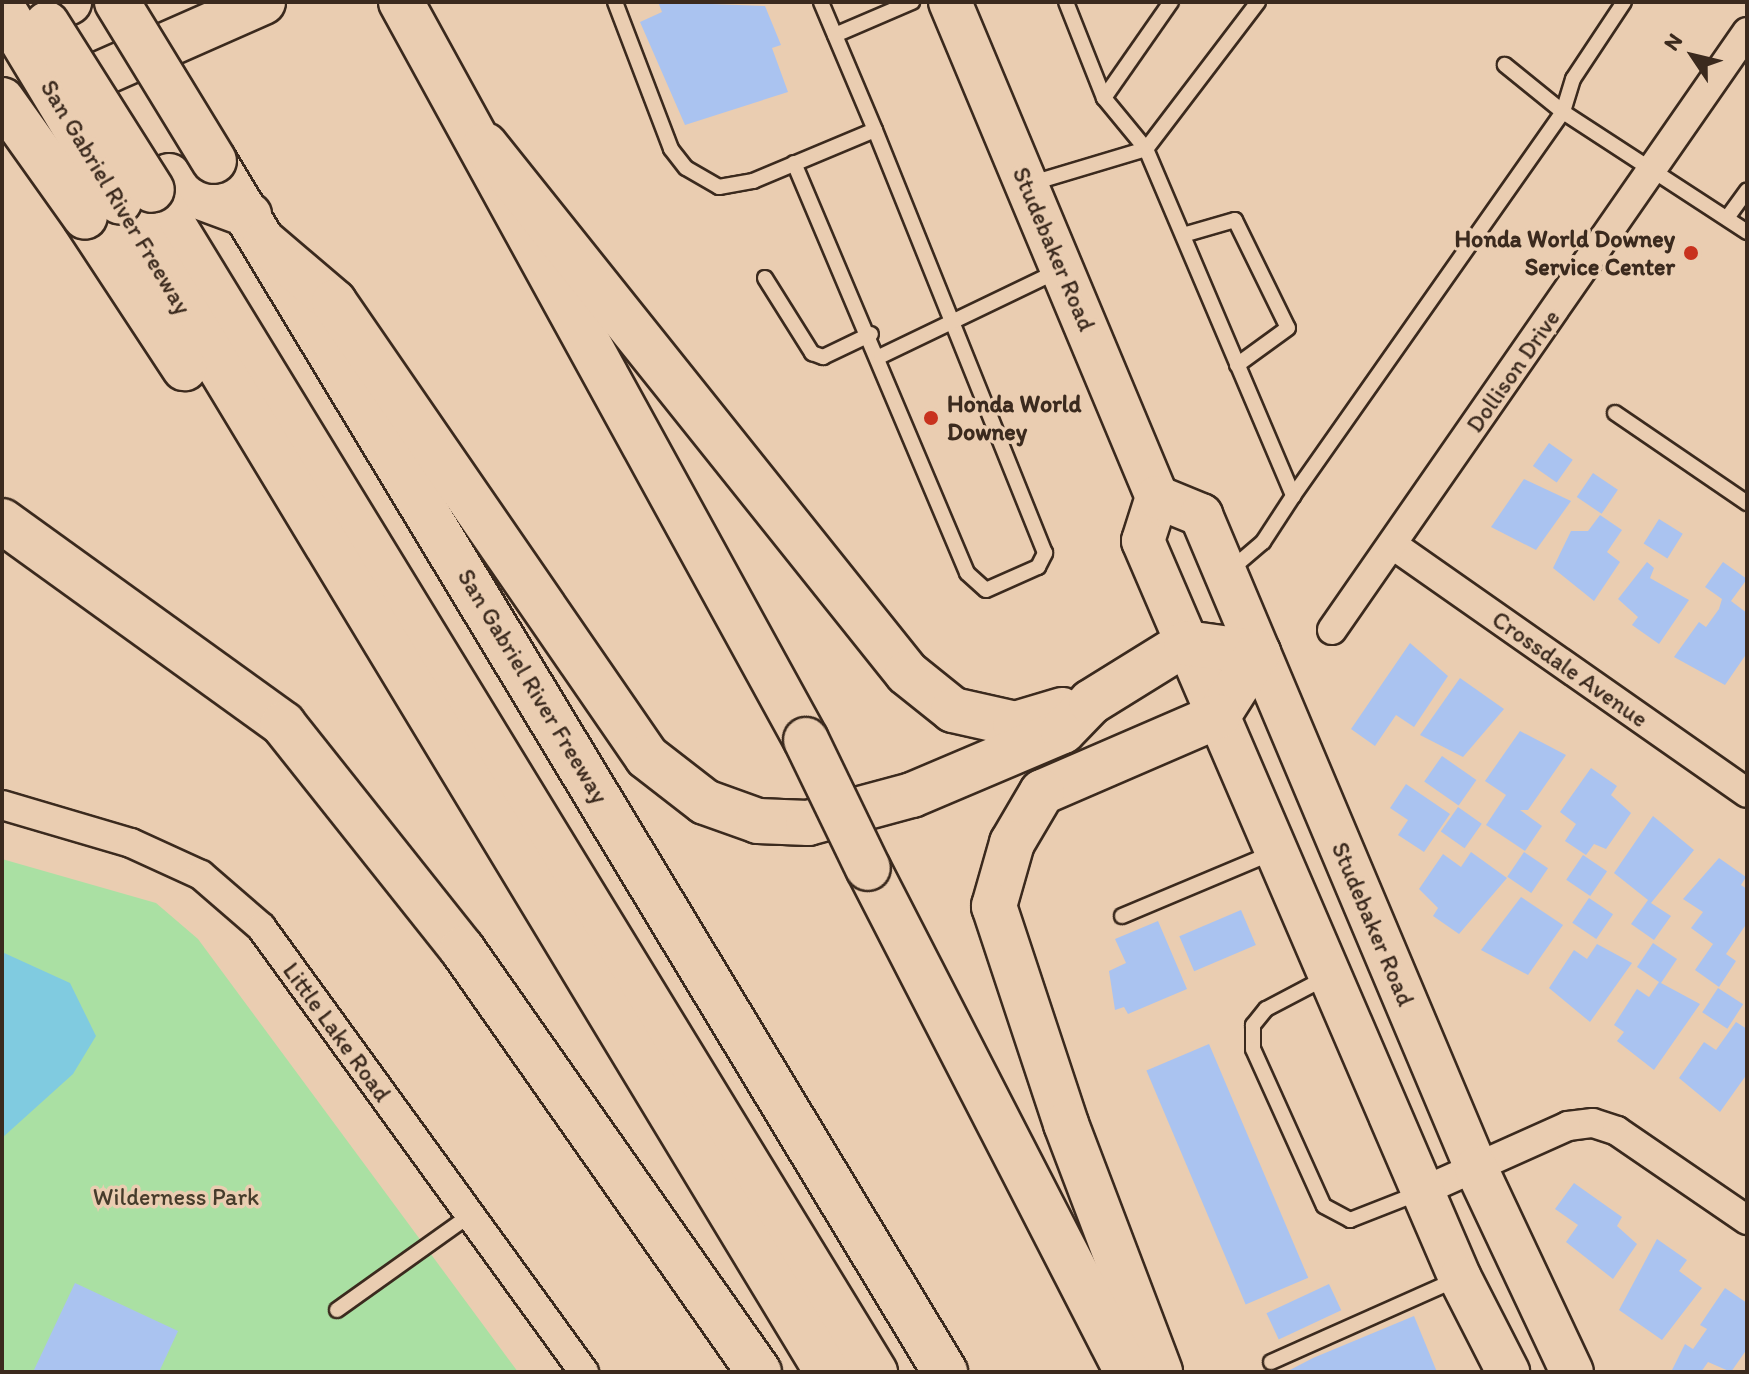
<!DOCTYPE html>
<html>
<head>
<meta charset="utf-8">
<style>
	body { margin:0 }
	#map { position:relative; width:1749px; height:1374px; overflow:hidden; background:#eacdb1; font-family:Itim,sans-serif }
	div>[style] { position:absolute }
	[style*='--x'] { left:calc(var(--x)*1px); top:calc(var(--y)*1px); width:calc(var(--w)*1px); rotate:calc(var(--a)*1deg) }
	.green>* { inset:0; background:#aae0a3 }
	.water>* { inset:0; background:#80cbe0 }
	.building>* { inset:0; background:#aac3f0; transform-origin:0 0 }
	.roads { filter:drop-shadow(2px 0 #3b2a1e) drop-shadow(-2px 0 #3b2a1e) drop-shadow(0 2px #3b2a1e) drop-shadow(0 -2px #3b2a1e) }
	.service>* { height:14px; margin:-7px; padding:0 7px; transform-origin:7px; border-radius:7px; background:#eacdb1 }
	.minor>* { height:28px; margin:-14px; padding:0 14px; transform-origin:14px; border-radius:14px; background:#eacdb1 }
	.secondary>* { height:42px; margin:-21px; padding:0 21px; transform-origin:21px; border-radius:21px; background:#eacdb1 }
	.primary>* { height:44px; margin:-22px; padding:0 22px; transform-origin:22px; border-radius:22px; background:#eacdb1 }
	.motorway>* { height:44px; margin:-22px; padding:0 22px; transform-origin:22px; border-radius:22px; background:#eacdb1 }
	.bridges { filter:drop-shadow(2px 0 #3b2a1e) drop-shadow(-2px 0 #3b2a1e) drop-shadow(0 2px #3b2a1e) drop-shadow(0 -2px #3b2a1e) }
	.motorway-bridge>* { height:44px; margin:-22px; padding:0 22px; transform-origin:22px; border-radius:22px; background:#eacdb1 }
	.dots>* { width:22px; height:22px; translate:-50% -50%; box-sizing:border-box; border:4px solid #eacdb1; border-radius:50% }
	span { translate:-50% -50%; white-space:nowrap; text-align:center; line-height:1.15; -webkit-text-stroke:7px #eacdb1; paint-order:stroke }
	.street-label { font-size:24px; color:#3b2a1e }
	.poi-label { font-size:24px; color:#3b2a1e; font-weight:700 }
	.right { translate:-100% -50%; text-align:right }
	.left { translate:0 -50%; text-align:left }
	.park-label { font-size:24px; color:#463c2b }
	.frame { position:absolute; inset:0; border:4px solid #3b2a1e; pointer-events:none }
	.north { position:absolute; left:1653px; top:16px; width:80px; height:80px; -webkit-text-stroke:6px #eacdb1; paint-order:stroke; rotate:305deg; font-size:22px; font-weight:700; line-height:32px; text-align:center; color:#3b2a1e }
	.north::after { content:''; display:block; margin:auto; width:28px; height:36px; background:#3b2a1e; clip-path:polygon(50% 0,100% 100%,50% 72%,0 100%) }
</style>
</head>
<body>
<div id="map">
	<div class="green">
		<i style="clip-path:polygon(2px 859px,156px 903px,198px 939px,518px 1372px,2px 1372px)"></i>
	</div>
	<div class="water">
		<i style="clip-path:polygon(2px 952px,70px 983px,96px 1036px,73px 1074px,2px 1138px)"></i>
	</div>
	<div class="building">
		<i style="clip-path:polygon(658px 2px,765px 6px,781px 45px,772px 48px,788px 92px,685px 125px,640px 22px,662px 12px)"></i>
		<i style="left:1549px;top:443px;width:29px;height:28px;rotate:35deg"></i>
		<i style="left:1593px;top:473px;width:30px;height:29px;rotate:34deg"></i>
		<i style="clip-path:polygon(1524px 479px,1571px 501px,1536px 550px,1491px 527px)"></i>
		<i style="clip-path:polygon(1600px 515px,1622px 530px,1607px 552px,1620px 562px,1594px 601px,1553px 568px,1571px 531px,1588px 531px)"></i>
		<i style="left:1659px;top:519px;width:28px;height:29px;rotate:32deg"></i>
		<i style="clip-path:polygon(1647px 562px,1654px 568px,1650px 578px,1689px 600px,1659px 644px,1632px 625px,1638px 617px,1618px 599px)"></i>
		<i style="clip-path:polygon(1723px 562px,1747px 579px,1731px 601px,1747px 613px,1747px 653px,1725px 685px,1674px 657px,1699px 622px,1706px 627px,1719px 609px,1722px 599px,1705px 587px)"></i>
		<i style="clip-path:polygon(1410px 643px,1448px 676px,1414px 727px,1396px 715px,1375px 746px,1351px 729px)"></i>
		<i style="clip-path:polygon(1460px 678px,1504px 709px,1463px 757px,1420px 735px)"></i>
		<i style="clip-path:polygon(1520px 731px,1566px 755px,1528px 810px,1520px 810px,1542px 826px,1525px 851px,1486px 825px,1506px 795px,1485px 781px)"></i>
		<i style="left:1442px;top:756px;width:42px;height:31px;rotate:35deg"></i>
		<i style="clip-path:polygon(1591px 768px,1617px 786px,1611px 795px,1631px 813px,1606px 849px,1594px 844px,1586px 855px,1565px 841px,1576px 824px,1560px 812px)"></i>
		<i style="clip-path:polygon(1406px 784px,1450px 814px,1424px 852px,1398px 835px,1408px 820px,1390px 808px)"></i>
		<i style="left:1458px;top:807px;width:29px;height:30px;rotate:35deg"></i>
		<i style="clip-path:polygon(1653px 816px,1694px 850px,1651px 903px,1671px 916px,1654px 940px,1631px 924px,1648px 900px,1614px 873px)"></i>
		<i style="clip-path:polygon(1471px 852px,1507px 878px,1459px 934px,1433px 916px,1438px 908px,1419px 889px,1443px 854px,1461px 867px)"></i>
		<i style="left:1524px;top:852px;width:29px;height:30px;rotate:34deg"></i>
		<i style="left:1583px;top:855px;width:29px;height:30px;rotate:34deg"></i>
		<i style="clip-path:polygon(1719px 858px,1746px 877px,1741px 885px,1747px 889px,1747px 923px,1726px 954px,1736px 961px,1719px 987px,1695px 970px,1713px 944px,1691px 928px,1703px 912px,1683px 899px)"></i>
		<i style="clip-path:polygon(1521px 897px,1563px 925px,1528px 975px,1481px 950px)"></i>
		<i style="left:1589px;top:898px;width:29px;height:30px;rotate:34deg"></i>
		<i style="left:1241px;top:910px;width:38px;height:67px;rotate:67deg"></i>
		<i style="clip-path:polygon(1158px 921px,1187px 989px,1128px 1014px,1124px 1007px,1115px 1010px,1109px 971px,1126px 963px,1115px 939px)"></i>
		<i style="clip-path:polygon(1653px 943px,1677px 959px,1661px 983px,1700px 1004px,1654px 1070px,1617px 1041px,1624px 1032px,1614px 1025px,1637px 989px,1649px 997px,1659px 982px,1637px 967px)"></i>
		<i style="clip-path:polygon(1597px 944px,1632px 963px,1590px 1022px,1549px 988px,1574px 950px,1587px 959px)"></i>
		<i style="left:1718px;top:988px;width:30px;height:29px;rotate:33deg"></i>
		<i style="clip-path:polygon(1736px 1022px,1747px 1029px,1747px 1074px,1720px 1112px,1679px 1078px,1704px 1042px,1716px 1050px)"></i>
		<i style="left:1209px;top:1044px;width:254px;height:68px;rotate:67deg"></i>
		<i style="clip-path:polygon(1574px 1183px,1622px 1217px,1617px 1226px,1637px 1244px,1613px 1279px,1566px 1242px,1578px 1225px,1555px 1209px)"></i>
		<i style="clip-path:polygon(1657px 1239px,1687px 1260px,1679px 1271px,1702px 1288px,1662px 1340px,1619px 1310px)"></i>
		<i style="clip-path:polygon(75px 1283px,178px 1331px,159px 1372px,33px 1372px)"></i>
		<i style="left:1329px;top:1284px;width:29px;height:69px;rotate:65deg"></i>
		<i style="clip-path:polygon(1725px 1288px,1747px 1303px,1747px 1349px,1731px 1372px,1708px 1362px,1701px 1372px,1671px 1372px,1685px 1344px,1693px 1349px,1707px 1329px,1700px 1325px)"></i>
		<i style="clip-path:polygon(1414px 1316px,1437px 1372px,1286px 1372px,1313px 1358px)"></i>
	</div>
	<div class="roads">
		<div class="service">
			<i style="--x:615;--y:2;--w:157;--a:69.1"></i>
			<i style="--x:671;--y:149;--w:24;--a:52"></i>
			<i style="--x:686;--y:168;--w:38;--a:30"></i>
			<i style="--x:719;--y:187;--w:35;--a:-10"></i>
			<i style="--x:753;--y:181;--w:132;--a:-22.7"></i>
			<i style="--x:875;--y:130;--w:139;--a:-112.9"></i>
			<i style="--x:1258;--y:2;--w:185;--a:127.3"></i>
			<i style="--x:1146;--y:149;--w:377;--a:67"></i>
			<i style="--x:1293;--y:496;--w:469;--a:-54.9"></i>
			<i style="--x:1563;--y:112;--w:75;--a:-141"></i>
			<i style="--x:1624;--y:2;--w:92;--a:123.5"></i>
			<i style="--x:1573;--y:79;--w:34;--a:107"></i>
			<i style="--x:1563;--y:112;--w:220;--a:33.1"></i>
			<i style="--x:835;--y:35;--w:84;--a:-23.2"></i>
			<i style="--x:1104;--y:98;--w:117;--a:-55.1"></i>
			<i style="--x:794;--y:163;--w:445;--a:67.1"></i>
			<i style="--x:967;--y:573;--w:25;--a:42"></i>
			<i style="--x:986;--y:590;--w:57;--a:-23.9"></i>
			<i style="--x:1038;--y:567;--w:16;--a:-63"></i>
			<i style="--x:1045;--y:553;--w:456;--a:-111.9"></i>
			<i style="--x:1029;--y:184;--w:122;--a:-16.7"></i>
			<i style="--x:1146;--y:149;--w:66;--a:-129.5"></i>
			<i style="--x:1104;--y:98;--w:103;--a:-111.6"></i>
			<i style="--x:1727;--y:218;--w:34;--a:-54"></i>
			<i style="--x:1183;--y:235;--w:54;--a:-16.1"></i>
			<i style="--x:1235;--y:220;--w:120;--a:63.9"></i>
			<i style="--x:1288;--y:328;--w:63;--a:144"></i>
			<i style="--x:765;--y:278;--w:89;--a:57.9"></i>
			<i style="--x:812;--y:353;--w:12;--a:20"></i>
			<i style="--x:823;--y:357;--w:53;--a:-25.6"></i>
			<i style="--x:881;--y:356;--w:199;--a:-25.7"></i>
			<i style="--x:1615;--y:413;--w:160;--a:34.3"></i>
			<i style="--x:1229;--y:571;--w:45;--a:-40.5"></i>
			<i style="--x:1263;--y:542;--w:55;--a:-56.9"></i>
			<i style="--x:1122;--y:916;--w:165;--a:-22.8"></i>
			<i style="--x:1327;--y:977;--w:69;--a:152.3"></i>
			<i style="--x:1266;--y:1009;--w:21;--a:129"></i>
			<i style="--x:1253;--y:1025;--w:24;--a:90"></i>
			<i style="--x:1253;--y:1049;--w:172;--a:65.7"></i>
			<i style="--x:1324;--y:1206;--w:30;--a:28"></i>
			<i style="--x:1350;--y:1220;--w:74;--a:-21.4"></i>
			<i style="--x:337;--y:1310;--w:162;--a:-35.5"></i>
			<i style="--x:1271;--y:1362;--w:204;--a:-24"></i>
		</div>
		<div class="minor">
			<i style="--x:1393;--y:545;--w:432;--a:35"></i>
			<i style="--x:1332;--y:630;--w:728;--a:-55.24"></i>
			<i style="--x:2;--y:805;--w:134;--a:16.4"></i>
			<i style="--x:131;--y:843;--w:77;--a:24.6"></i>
			<i style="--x:201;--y:875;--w:79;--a:40.9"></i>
			<i style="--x:261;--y:927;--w:550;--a:54.03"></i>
			<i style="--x:1423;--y:1191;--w:159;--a:-24.1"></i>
			<i style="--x:1568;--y:1126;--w:25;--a:-7"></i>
			<i style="--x:1593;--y:1123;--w:25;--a:18"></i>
			<i style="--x:1617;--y:1131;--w:158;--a:34.4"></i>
		</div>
		<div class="secondary">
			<i style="--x:950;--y:2;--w:537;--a:67.31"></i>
			<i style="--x:1157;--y:497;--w:46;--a:107.7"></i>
			<i style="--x:1143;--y:541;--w:802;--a:66.73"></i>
			<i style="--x:1460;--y:1278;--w:106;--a:62.9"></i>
			<i style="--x:1157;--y:497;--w:48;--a:22.2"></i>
			<i style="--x:1201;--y:515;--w:709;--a:67.16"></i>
			<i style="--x:1476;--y:1168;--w:225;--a:64.8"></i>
		</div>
		<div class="primary">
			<i style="--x:5;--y:30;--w:70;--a:-23.6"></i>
			<i style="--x:48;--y:97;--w:235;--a:-23.8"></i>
		</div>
		<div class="motorway">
			<i style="--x:401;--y:2;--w:842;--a:61.24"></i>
			<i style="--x:485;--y:145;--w:676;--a:51.37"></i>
			<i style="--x:907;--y:673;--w:59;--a:38.8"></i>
			<i style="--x:953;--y:710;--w:64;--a:12.7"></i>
			<i style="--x:1015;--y:724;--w:49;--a:-16.6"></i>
			<i style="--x:214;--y:161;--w:1415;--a:58.88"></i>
			<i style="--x:169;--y:176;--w:14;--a:60"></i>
			<i style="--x:176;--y:188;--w:78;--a:20.3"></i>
			<i style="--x:152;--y:190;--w:1386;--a:58.55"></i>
			<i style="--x:119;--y:201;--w:1368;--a:58.84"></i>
			<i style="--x:85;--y:217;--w:181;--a:56.7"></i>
			<i style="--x:265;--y:243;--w:91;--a:40.5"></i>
			<i style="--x:334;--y:302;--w:552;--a:55.48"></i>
			<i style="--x:647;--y:757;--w:73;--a:37.8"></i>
			<i style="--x:705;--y:802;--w:56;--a:19.7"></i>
			<i style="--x:758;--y:821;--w:50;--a:2.3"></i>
			<i style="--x:808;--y:823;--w:108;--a:-15.1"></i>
			<i style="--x:912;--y:795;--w:164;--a:-23"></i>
			<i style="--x:1063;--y:731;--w:40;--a:-46"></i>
			<i style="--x:1091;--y:702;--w:112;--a:-31.8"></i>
			<i style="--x:1186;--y:643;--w:73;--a:7.9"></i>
			<i style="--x:1258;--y:653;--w:75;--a:122.4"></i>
			<i style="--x:1218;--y:716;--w:192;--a:156.6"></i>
			<i style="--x:1042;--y:792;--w:59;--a:120.5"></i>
			<i style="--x:1012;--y:843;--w:66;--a:105.9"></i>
			<i style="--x:994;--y:906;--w:230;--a:71.7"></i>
			<i style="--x:1066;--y:1124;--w:265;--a:69.2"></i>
			<i style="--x:2;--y:521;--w:347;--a:35.8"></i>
			<i style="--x:283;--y:724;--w:288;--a:51.5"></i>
			<i style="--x:462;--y:949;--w:517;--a:54.93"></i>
			<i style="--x:868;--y:868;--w:567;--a:62.8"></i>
		</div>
	</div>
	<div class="bridges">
		<div class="motorway-bridge">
			<i style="--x:117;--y:2;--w:186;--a:58.6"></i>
			<i style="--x:2;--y:7;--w:227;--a:58.9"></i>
			<i style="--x:47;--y:24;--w:196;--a:57.7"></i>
			<i style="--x:2;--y:100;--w:143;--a:54.6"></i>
			<i style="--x:806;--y:740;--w:142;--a:64.2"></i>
		</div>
	</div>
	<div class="dots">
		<i style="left:1691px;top:253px;background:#c8321e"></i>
		<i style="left:931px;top:418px;background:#c8321e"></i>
	</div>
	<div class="street-label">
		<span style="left:116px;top:197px;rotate:59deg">San Gabriel River Freeway</span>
		<span style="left:1054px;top:249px;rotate:67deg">Studebaker Road</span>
		<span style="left:1513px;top:371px;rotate:-55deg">Dollison Drive</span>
		<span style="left:1570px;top:669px;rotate:35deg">Crossdale Avenue</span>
		<span style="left:533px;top:686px;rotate:59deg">San Gabriel River Freeway</span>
		<span style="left:1373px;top:924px;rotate:67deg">Studebaker Road</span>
		<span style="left:337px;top:1032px;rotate:54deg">Little Lake Road</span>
	</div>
	<div class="poi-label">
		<span class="right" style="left:1675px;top:253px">Honda World Downey<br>Service Center</span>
		<span class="left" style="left:947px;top:418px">Honda World<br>Downey</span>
	</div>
	<div class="park-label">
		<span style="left:176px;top:1197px">Wilderness Park</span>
	</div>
	<div class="frame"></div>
	<div class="north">N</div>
</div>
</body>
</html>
